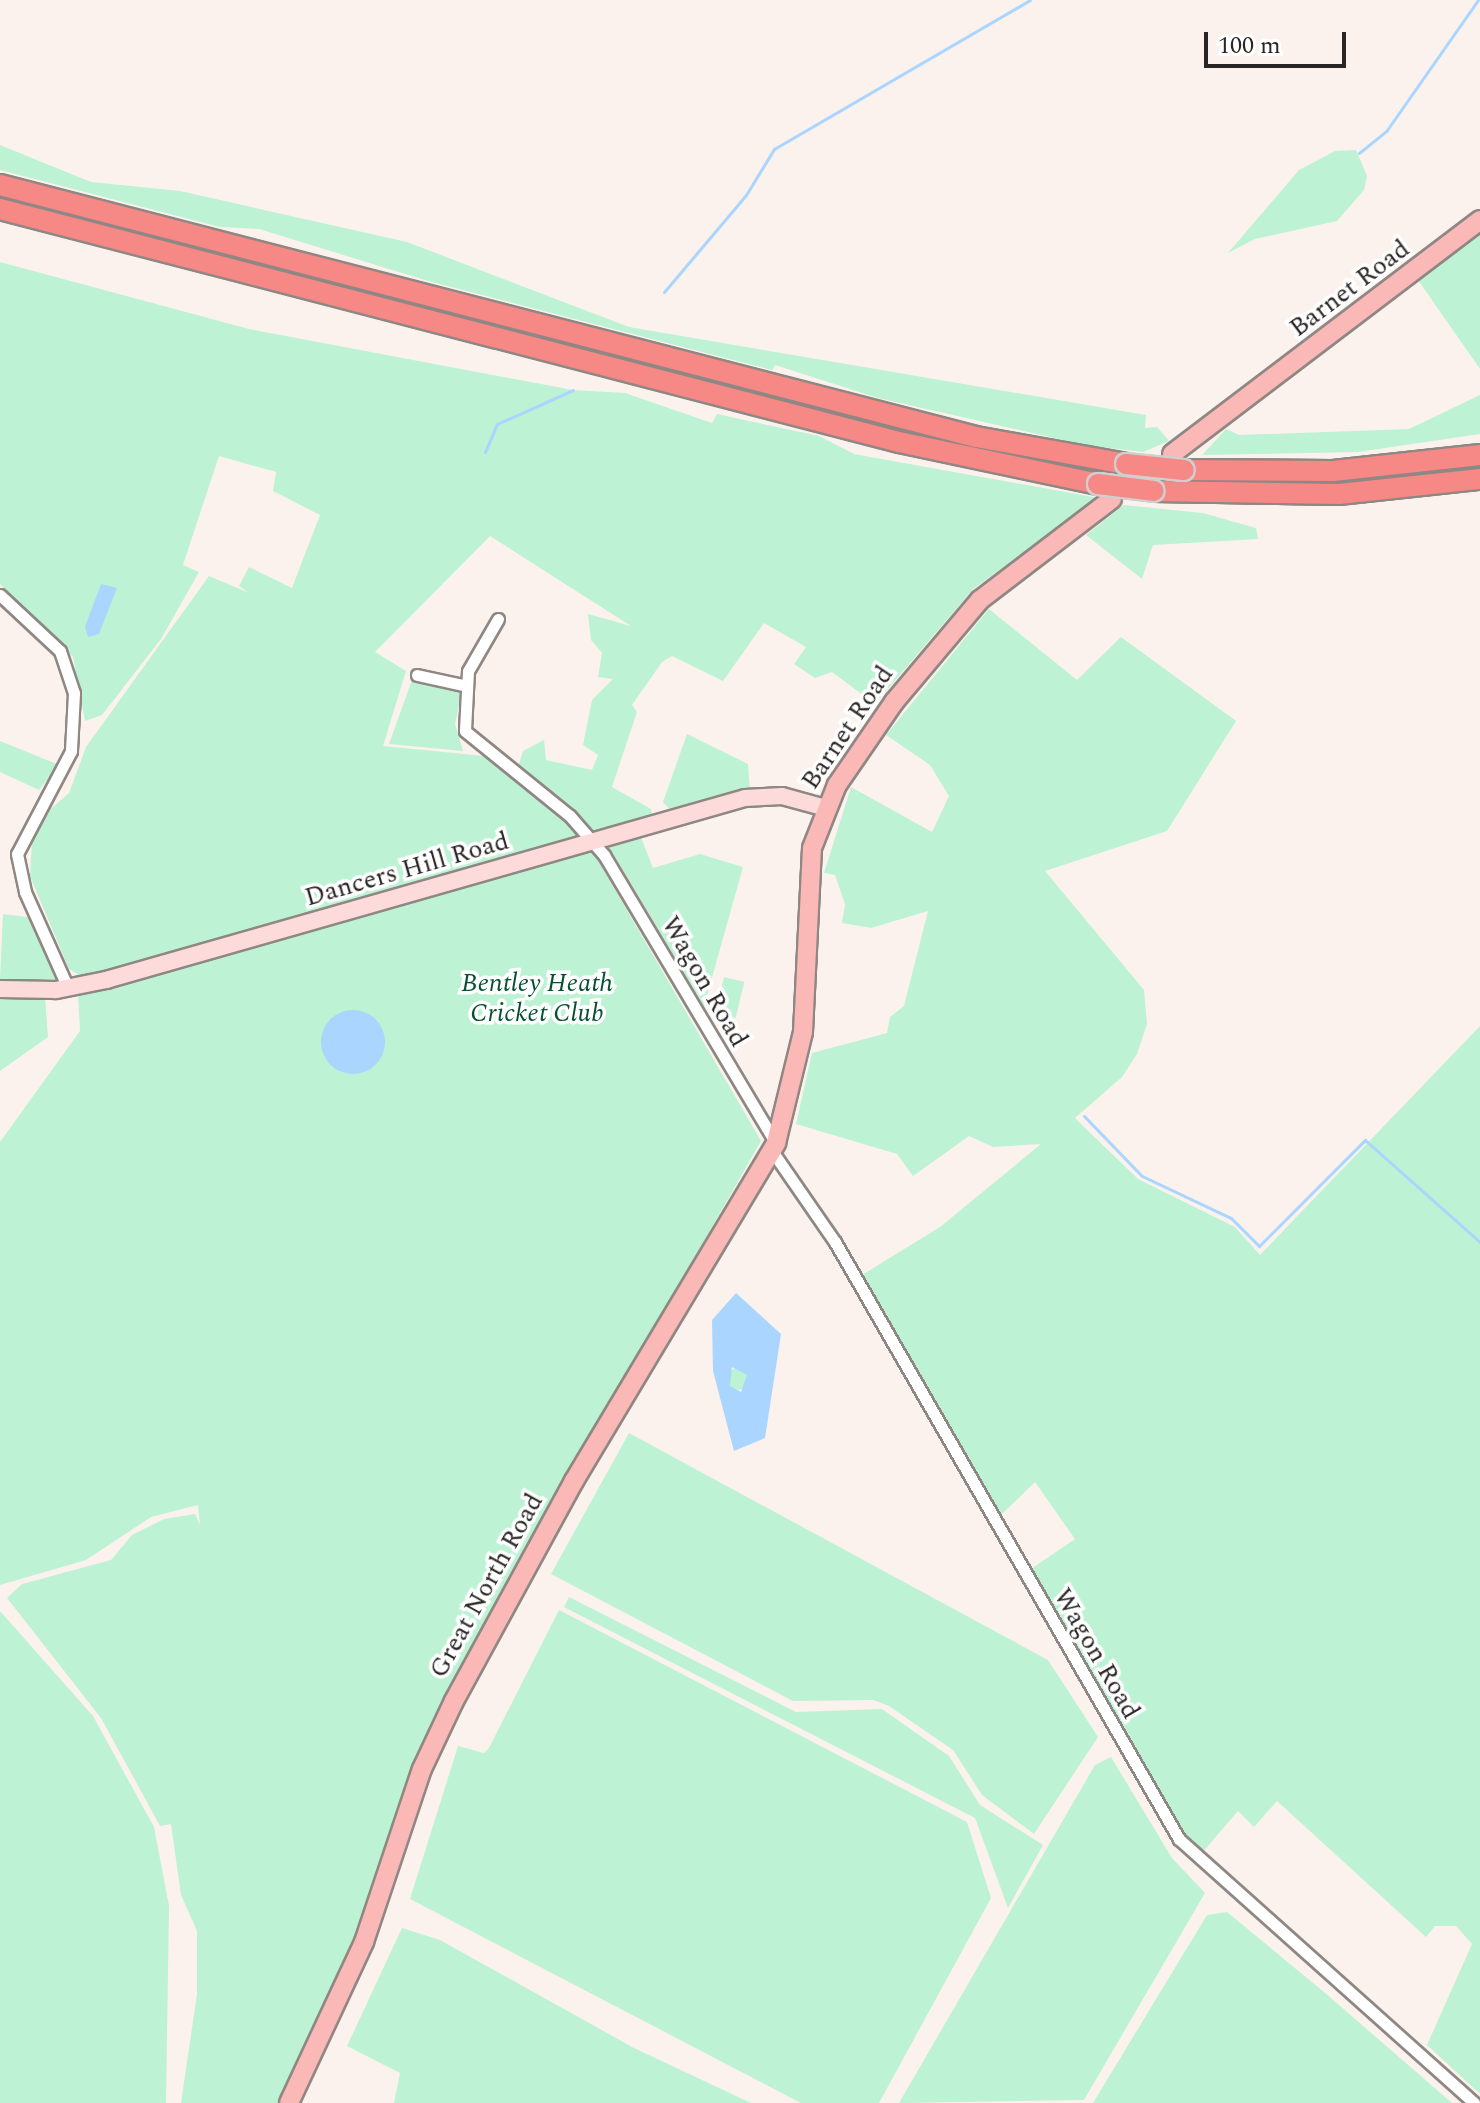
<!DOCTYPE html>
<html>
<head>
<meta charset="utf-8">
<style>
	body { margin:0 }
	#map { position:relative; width:1480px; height:2103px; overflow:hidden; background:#fbf2ee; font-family:Spectral,serif }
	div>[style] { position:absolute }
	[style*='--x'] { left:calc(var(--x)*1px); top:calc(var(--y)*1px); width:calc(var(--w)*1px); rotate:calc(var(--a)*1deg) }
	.green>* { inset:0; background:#bdf2d4; transform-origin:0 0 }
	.round { border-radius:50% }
	.water>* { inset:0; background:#a9d5ff }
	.stream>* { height:3px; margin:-1.5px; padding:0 1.5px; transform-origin:1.5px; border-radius:1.5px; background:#a9d5ff }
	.roads { filter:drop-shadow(2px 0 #8f8783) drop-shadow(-2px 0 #8f8783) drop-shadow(0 2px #8f8783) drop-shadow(0 -2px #8f8783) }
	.street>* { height:11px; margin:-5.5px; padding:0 5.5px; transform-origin:5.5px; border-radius:5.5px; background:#fff }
	.secondary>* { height:16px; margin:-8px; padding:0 8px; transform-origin:8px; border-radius:8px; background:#fcdbda }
	.primary>* { height:18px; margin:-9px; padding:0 9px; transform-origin:9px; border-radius:9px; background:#fab8b6 }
	.highway>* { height:20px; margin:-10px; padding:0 10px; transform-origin:10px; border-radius:10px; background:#f68885 }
	.bridges { filter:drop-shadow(2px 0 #d0cfcf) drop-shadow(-2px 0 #d0cfcf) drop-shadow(0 2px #d0cfcf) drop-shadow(0 -2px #d0cfcf) }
	.highway-bridge>* { height:20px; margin:-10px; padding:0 10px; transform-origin:10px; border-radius:10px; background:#f68885 }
	span { translate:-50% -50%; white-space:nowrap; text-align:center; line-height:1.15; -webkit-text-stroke:7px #fff; paint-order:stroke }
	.street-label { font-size:26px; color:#292625 }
	.park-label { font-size:26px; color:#075133; font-style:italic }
	.scale { position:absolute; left:1204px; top:32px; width:142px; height:36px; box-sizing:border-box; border:4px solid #292625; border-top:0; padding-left:10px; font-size:24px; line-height:28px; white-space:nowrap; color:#292625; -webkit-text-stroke:6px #fff; paint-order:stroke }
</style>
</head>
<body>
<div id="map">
	<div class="green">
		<i style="clip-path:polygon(0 145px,91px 182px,180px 191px,407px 242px,629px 327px,1146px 415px,1145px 428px,1157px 427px,1169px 441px,1143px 452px,1085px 445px,878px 398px,775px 365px,772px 370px,428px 281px,259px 229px,220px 227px,0 170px)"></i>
		<i style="clip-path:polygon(1356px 150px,1367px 176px,1364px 190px,1337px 221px,1255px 239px,1228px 253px,1299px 170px,1335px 151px)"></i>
		<i style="clip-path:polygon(1480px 229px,1480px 369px,1418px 280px)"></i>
		<i style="clip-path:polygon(0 262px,249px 329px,573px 390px,625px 393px,712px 423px,717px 414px,819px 436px,854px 454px,1099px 498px,973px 589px,875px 704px,832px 672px,815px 678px,794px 664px,806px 647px,764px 623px,723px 681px,672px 656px,662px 662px,632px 705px,637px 712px,612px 787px,651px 809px,653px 819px,597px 836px,517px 770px,523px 751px,544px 740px,546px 760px,592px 770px,598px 755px,583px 745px,592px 700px,613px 679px,598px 677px,602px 653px,591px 640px,588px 614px,631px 626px,490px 536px,375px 652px,406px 671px,383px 746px,484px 756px,575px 827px,582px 840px,82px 977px,69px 969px,30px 876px,32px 842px,45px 814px,69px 793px,86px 747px,209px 576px,249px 593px,239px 586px,249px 567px,292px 588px,320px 515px,273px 491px,276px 472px,219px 456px,183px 565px,199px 572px,161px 639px,102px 715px,85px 721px,73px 657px,0 584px)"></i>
		<i style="clip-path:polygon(1480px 395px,1480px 434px,1358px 452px,1202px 455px,1226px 429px,1239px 435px,1409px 429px)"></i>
		<i style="clip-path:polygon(1124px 505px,1203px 513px,1256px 528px,1258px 539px,1153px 545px,1142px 579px,1086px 535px)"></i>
		<i style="clip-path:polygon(989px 609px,1077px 680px,1121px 637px,1236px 721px,1167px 831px,1045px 871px,1144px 990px,1147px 1024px,1137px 1054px,1122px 1077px,1075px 1118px,1138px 1179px,1235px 1227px,1260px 1255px,1480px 1026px,1480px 2094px,1427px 2045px,1472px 1944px,1456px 1926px,1435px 1926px,1426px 1937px,1277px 1801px,1254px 1827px,1238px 1811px,1201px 1854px,1185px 1839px,1031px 1569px,1075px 1539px,1035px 1482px,1000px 1516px,862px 1275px,940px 1227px,1041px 1144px,993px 1147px,969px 1136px,913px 1176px,897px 1154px,796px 1124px,812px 1053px,887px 1033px,890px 1017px,904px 1006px,928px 911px,871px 928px,842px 923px,845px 904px,835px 875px,824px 873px,851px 787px,932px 832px,949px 796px,930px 765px,886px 735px)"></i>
		<i style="clip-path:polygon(413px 677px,462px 691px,455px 724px,463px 751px,389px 744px)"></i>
		<i style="clip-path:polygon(687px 734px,748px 764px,750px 791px,672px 812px,663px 802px)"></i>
		<i style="clip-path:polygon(0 741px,59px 765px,39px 790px,0 772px)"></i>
		<i style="clip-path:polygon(640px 835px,653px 868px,700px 854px,743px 867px,704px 1006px,608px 845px)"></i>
		<i style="clip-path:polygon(592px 850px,761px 1141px,446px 1693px,404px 1791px,358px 1939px,281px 2103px,181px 2103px,197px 1994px,197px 1931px,181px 1895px,171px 1824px,160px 1826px,101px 1718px,7px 1598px,22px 1584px,111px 1560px,132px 1535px,164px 1519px,195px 1514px,200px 1525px,198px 1505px,151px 1517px,86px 1560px,0 1585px,0 1142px,80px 1031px,78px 994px)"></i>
		<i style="clip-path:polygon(3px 914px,35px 918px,58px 980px,0 979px)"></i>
		<i style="left:724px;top:977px;width:21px;height:37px;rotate:14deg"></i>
		<i style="clip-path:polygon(0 994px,45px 996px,48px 1037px,0 1071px)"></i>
		<i class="round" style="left:727px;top:1368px;width:22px;height:22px"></i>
		<i style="clip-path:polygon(629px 1433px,1048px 1660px,1098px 1737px,1034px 1834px,982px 1795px,953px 1750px,889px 1706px,873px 1700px,793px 1701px,551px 1574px)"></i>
		<i style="clip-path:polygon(569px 1597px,796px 1712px,882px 1709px,949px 1756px,980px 1805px,1043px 1845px,1008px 1908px,975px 1818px,564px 1607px)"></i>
		<i style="clip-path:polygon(559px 1610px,967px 1822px,991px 1898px,879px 2103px,801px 2103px,410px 1899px,458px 1746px,484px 1753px,489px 1748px)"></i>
		<i style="clip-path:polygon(0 1611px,93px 1716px,154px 1827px,169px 1906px,166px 2103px,0 2103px)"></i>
		<i style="clip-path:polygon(1111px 1757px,1172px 1858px,1205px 1893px,1084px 2100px,899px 2103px,1095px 1765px)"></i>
		<i style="clip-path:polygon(1227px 1912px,1324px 1992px,1452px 2103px,1093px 2103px,1207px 1915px)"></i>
		<i style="clip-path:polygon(402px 1928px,440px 1940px,634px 2048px,751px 2103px,394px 2103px,400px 2073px,347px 2046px)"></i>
	</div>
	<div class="water">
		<i style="clip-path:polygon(101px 584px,117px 588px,99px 634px,88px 637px,85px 627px)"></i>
		<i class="round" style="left:321px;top:1010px;width:64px;height:64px"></i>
		<i style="clip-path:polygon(evenodd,736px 1293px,781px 1334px,765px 1438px,734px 1451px,713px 1371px,712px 1320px,736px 1293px,732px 1367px,747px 1375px,741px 1392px,730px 1386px,732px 1367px)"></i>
	</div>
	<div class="stream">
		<i style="--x:1359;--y:153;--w:36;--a:-39"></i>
		<i style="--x:1387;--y:130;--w:159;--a:-55"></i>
		<i style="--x:664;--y:292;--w:127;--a:-49.8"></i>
		<i style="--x:746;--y:195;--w:54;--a:-58.7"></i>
		<i style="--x:774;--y:149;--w:296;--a:-30.2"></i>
		<i style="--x:485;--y:452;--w:30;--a:-67"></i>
		<i style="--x:497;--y:424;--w:83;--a:-24.1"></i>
		<i style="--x:1084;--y:1116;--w:83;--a:46"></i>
		<i style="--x:1142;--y:1176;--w:98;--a:25.3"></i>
		<i style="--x:1231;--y:1218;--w:40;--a:45"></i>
		<i style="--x:1259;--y:1246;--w:150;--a:-45"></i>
		<i style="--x:1365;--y:1140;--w:154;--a:41.6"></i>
	</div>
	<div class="roads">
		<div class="street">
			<i style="--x:0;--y:595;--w:82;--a:43"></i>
			<i style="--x:60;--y:651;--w:44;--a:71.6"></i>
			<i style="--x:74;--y:693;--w:58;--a:93"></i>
			<i style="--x:71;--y:751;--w:116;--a:117.7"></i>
			<i style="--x:17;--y:854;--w:39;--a:78"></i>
			<i style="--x:25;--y:892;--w:105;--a:65.9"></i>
			<i style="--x:498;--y:619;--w:60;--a:120"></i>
			<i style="--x:468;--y:671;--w:60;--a:92.9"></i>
			<i style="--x:465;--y:731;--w:135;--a:39"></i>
			<i style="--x:570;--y:816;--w:52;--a:48.9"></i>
			<i style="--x:604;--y:855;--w:335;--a:59.2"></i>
			<i style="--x:417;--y:675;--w:51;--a:12.4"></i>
			<i style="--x:772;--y:1151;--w:111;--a:55.3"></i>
			<i style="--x:835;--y:1242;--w:689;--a:60.05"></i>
			<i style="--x:1179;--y:1839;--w:396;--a:41.8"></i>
		</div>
		<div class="secondary">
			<i style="--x:0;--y:989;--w:56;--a:1"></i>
			<i style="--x:56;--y:990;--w:51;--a:-11.3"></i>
			<i style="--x:106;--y:980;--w:664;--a:-15.9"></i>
			<i style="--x:745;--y:798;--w:37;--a:-3"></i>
			<i style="--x:782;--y:796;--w:46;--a:15.3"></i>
		</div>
		<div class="primary">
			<i style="--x:1172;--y:454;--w:387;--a:-37.2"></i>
			<i style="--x:289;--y:2103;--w:178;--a:-65"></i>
			<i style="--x:364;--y:1942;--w:182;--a:-71.5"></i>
			<i style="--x:422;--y:1769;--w:75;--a:-64.8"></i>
			<i style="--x:454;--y:1701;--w:251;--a:-61.4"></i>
			<i style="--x:574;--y:1481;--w:394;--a:-59.1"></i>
			<i style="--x:776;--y:1143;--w:114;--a:-76.3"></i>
			<i style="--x:803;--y:1032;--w:184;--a:-87.2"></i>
			<i style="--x:812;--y:848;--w:68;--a:-68.4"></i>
			<i style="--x:837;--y:785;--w:101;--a:-55.5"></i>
			<i style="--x:894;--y:702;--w:133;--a:-49.9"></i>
			<i style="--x:980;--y:600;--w:166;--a:-37.4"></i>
		</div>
		<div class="highway">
			<i style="--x:0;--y:185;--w:1008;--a:14.48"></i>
			<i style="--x:976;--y:437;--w:152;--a:10.2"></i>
			<i style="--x:0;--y:209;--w:929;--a:14.53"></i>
			<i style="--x:899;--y:442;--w:203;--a:11.9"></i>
			<i style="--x:1184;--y:470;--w:149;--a:0.4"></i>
			<i style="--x:1333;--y:471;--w:148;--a:-6.2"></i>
			<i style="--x:1154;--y:491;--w:185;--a:0.9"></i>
			<i style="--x:1339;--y:494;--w:142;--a:-6.1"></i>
		</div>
	</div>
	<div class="bridges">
		<div class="highway-bridge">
			<i style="--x:1126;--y:464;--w:58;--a:5.9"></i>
			<i style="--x:1098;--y:484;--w:56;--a:7.1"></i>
		</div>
	</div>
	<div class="street-label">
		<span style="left:1350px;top:289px;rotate:-37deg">Barnet Road</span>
		<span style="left:848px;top:728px;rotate:-56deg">Barnet Road</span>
		<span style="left:407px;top:870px;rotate:-16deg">Dancers Hill Road</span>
		<span style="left:704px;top:982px;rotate:60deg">Wagon Road</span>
		<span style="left:487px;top:1586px;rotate:-61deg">Great North Road</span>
		<span style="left:1096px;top:1654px;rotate:60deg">Wagon Road</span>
	</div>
	<div class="park-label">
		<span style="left:537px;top:999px">Bentley Heath<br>Cricket Club</span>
	</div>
	<div class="scale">100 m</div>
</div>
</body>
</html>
